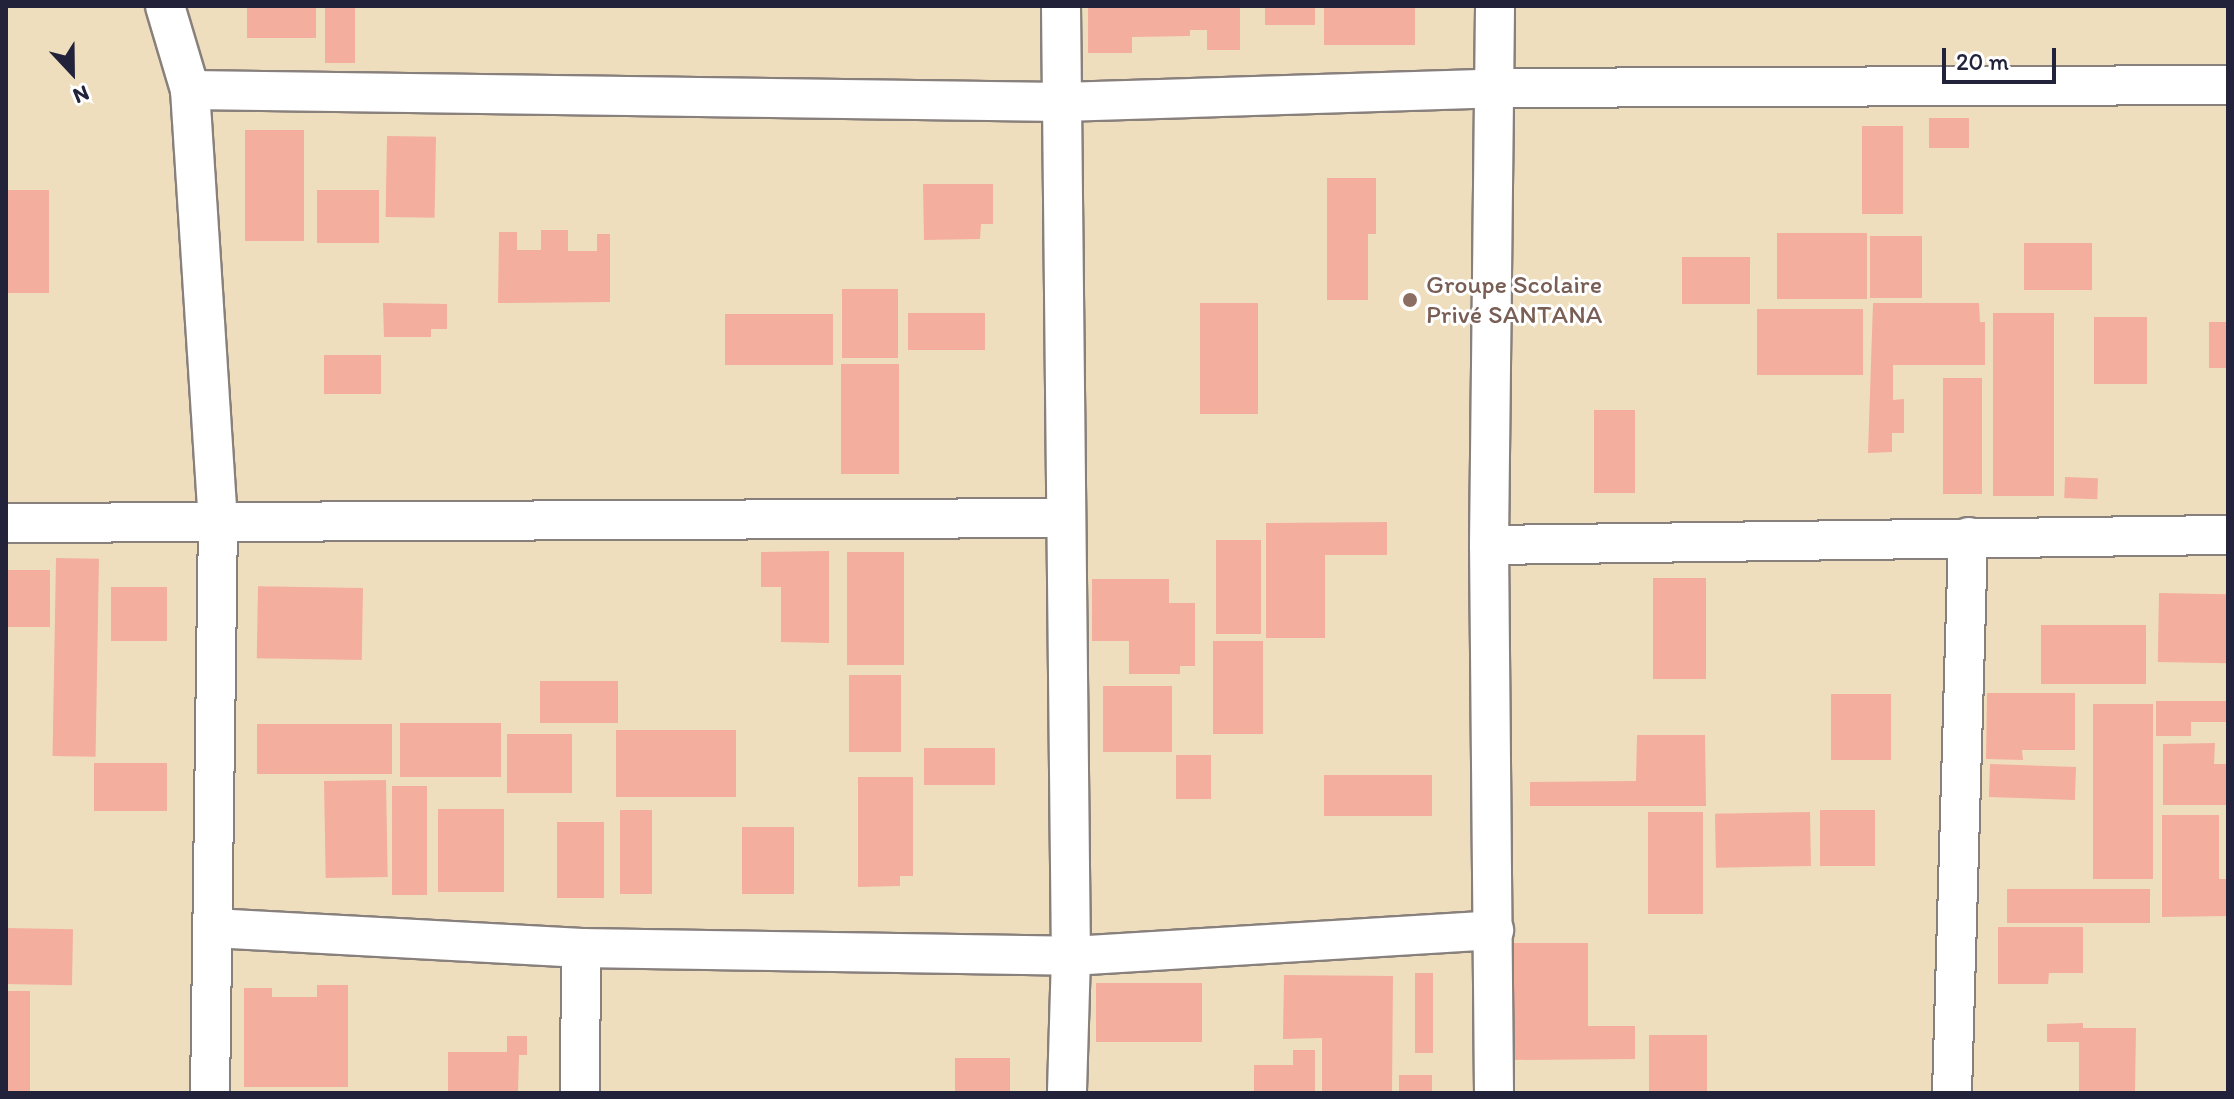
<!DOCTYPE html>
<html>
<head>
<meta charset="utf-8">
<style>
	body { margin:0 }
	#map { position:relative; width:2234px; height:1099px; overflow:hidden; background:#efdebd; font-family:Itim,sans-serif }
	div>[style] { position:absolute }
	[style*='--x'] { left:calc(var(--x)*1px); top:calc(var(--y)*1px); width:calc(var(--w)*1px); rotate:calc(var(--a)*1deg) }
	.building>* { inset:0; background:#f4ae9e; transform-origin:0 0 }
	.roads { filter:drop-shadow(2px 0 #88807c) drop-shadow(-2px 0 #88807c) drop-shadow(0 2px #88807c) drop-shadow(0 -2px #88807c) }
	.street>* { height:38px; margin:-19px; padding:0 19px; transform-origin:19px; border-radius:19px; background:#fff }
	.dots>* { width:22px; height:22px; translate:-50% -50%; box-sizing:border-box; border:4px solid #fff; border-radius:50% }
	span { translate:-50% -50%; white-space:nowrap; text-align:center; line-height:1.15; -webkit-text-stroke:6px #fff; paint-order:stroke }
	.education-label { font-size:26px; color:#785e54 }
	.left { translate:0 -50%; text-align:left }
	.frame { position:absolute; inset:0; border:8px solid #22223b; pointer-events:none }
	.north { position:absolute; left:32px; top:32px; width:80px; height:80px; -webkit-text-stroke:6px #fff; paint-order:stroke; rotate:158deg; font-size:22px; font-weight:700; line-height:32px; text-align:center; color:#22223b }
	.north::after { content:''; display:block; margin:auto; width:28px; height:36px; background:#22223b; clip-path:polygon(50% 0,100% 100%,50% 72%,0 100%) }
	.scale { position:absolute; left:1942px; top:48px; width:114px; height:36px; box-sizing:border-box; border:4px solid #22223b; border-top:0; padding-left:10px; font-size:24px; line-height:28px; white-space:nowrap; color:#22223b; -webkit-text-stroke:6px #fff; paint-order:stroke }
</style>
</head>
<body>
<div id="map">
	<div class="building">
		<i style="left:247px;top:6px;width:69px;height:32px"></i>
		<i style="left:325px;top:6px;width:30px;height:57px"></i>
		<i style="clip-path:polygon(1088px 6px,1240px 6px,1240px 50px,1207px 50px,1207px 30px,1190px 30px,1190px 36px,1132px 37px,1132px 53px,1088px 53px)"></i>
		<i style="left:1265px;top:6px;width:50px;height:19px"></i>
		<i style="left:1324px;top:6px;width:91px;height:39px"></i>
		<i style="left:1969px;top:118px;width:30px;height:40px;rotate:90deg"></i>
		<i style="left:1862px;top:126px;width:41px;height:88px"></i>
		<i style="left:245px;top:130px;width:59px;height:111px"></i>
		<i style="left:387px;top:136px;width:49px;height:81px;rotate:1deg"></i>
		<i style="clip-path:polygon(1327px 178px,1376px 178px,1376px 234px,1368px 234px,1368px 300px,1327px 300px)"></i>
		<i style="clip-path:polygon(923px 184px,993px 184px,993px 224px,981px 224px,980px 239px,924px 240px)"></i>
		<i style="left:6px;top:190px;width:43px;height:103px"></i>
		<i style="left:317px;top:190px;width:62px;height:53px"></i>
		<i style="clip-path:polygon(541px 230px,568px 230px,568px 251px,597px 251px,597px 234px,610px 234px,610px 302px,498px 303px,499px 232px,517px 232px,517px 250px,541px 250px)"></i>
		<i style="left:1777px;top:233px;width:90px;height:66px"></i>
		<i style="left:1870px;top:236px;width:52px;height:62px"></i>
		<i style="left:2092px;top:243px;width:47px;height:68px;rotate:90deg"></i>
		<i style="left:1682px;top:257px;width:68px;height:47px"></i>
		<i style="left:898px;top:289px;width:69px;height:56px;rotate:90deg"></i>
		<i style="clip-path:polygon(383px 303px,447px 304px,447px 329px,431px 329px,431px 337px,384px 337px)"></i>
		<i style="left:1200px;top:303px;width:58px;height:111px"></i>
		<i style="clip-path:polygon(1873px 303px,1979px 303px,1980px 322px,1985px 322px,1985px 365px,1893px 365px,1893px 400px,1904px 399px,1904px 433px,1892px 433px,1892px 452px,1868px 453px)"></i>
		<i style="left:1757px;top:309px;width:106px;height:66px"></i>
		<i style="left:985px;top:313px;width:37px;height:77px;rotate:90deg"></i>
		<i style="left:1993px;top:313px;width:61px;height:183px"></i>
		<i style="left:833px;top:314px;width:51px;height:108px;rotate:90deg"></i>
		<i style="left:2094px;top:317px;width:53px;height:67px"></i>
		<i style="left:2209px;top:322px;width:19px;height:46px"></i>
		<i style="left:324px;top:355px;width:57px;height:39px"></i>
		<i style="left:841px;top:364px;width:58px;height:110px"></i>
		<i style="left:1943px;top:378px;width:39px;height:116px"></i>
		<i style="left:1594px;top:410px;width:41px;height:83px"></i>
		<i style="left:2065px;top:477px;width:33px;height:21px;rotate:2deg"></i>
		<i style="clip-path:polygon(1387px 522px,1387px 555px,1325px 555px,1325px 638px,1266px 638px,1266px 523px)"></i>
		<i style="left:1216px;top:540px;width:45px;height:94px"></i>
		<i style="clip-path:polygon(829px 551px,829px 643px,781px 642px,781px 587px,761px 587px,761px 552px)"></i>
		<i style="left:847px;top:552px;width:57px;height:113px"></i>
		<i style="left:56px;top:558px;width:43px;height:198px;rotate:1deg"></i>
		<i style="left:6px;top:570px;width:44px;height:57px"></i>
		<i style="left:1706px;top:578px;width:101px;height:53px;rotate:90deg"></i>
		<i style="clip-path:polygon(1092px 579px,1169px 579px,1169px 603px,1195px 603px,1195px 666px,1180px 666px,1180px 674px,1129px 674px,1129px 641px,1092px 641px)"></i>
		<i style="left:167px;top:587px;width:54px;height:56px;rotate:90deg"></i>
		<i style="left:363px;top:588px;width:72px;height:105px;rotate:91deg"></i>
		<i style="left:2159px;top:593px;width:69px;height:69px;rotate:1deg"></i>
		<i style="left:2041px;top:625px;width:105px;height:59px"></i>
		<i style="left:1213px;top:641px;width:50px;height:93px"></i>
		<i style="left:849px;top:675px;width:52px;height:77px"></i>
		<i style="left:540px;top:681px;width:78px;height:42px"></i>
		<i style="left:1103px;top:686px;width:69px;height:66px"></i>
		<i style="clip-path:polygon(1987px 693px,2075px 693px,2075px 750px,2022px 750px,2023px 760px,1986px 759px)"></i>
		<i style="left:1831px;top:694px;width:60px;height:66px"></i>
		<i style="clip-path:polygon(2156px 701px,2228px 701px,2228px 722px,2191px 722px,2191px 736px,2156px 736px)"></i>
		<i style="left:2153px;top:704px;width:175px;height:60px;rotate:90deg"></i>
		<i style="left:400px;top:723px;width:101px;height:54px"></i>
		<i style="left:257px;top:724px;width:135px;height:50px"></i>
		<i style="left:616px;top:730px;width:120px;height:67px"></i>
		<i style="left:507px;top:734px;width:65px;height:59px"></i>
		<i style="clip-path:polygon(1637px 735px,1705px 735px,1706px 806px,1530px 806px,1530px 782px,1636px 781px)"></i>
		<i style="clip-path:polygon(2215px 743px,2214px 764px,2228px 764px,2228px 805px,2163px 805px,2163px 744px)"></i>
		<i style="left:924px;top:748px;width:71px;height:37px"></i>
		<i style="left:1176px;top:755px;width:35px;height:44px"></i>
		<i style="left:94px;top:763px;width:73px;height:48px"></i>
		<i style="left:2076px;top:767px;width:33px;height:86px;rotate:92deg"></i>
		<i style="left:1432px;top:775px;width:41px;height:108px;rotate:90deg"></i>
		<i style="clip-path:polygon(858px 777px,913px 777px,913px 876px,900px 876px,900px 886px,858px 887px)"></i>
		<i style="left:386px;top:780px;width:97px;height:62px;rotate:89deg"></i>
		<i style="left:392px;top:786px;width:35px;height:109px"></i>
		<i style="left:438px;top:809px;width:66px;height:83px"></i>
		<i style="left:620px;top:810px;width:32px;height:84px"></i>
		<i style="left:1820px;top:810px;width:55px;height:56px"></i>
		<i style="left:1648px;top:812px;width:55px;height:102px"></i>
		<i style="left:1810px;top:812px;width:54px;height:95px;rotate:89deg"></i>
		<i style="clip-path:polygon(2162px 815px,2219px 815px,2219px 879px,2228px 879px,2228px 916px,2162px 917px)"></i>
		<i style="left:557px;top:822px;width:47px;height:76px"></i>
		<i style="left:742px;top:827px;width:52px;height:67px"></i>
		<i style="left:2007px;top:889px;width:143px;height:34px"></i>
		<i style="clip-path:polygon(1998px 927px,2083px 927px,2083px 973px,2049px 973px,2048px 984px,1998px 984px)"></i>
		<i style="left:6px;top:928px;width:67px;height:56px;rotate:1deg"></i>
		<i style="clip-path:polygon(1510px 943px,1588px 943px,1588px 1026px,1635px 1026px,1635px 1059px,1510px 1060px)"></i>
		<i style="left:1415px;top:973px;width:18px;height:80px"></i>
		<i style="clip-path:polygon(1284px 975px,1393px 976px,1392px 1093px,1322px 1093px,1322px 1038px,1283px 1039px)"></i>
		<i style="left:1096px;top:983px;width:106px;height:59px"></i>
		<i style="clip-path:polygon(317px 985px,348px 985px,348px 1087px,244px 1087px,244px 988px,272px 988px,272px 997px,317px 997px)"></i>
		<i style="left:6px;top:991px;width:24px;height:102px"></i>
		<i style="clip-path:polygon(2083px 1023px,2083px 1028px,2136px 1028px,2135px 1093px,2079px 1093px,2079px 1042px,2047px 1042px,2047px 1024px)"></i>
		<i style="left:1649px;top:1035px;width:58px;height:58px"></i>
		<i style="clip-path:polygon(507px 1036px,527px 1036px,527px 1055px,519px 1055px,518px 1093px,448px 1093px,448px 1052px,507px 1052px)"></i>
		<i style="clip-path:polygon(1293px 1050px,1315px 1050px,1315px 1093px,1254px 1093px,1254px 1065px,1293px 1065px)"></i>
		<i style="left:955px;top:1058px;width:55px;height:35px"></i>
		<i style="left:1399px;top:1075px;width:33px;height:18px"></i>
	</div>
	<div class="roads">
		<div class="street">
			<i style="--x:165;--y:6;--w:88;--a:73.4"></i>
			<i style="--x:190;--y:90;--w:432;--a:86.3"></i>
			<i style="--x:218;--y:521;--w:572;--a:90.8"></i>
			<i style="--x:1061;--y:6;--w:950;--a:89.4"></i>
			<i style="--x:1071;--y:956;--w:137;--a:91.7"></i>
			<i style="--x:190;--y:90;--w:872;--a:0.79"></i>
			<i style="--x:1062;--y:102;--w:434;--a:-1.8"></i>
			<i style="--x:1496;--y:88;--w:732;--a:-0.23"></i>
			<i style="--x:6;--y:523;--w:1056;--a:-0.27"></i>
			<i style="--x:1489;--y:545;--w:739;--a:-0.78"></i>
			<i style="--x:213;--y:928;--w:369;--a:3.1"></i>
			<i style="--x:581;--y:948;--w:490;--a:0.9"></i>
			<i style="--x:1071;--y:956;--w:424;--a:-3.5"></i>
			<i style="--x:580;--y:1093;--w:145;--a:-89.6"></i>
			<i style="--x:1494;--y:1093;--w:548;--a:-90.52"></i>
			<i style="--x:1489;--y:545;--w:539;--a:-89.36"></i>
			<i style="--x:1952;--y:1093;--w:556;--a:-88.35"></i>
		</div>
	</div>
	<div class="dots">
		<i style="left:1410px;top:300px;background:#8d6e63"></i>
	</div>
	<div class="education-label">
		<span class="left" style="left:1426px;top:300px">Groupe Scolaire<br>Privé SANTANA</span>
	</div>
	<div class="frame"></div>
	<div class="north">N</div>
	<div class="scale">20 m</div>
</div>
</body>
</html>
